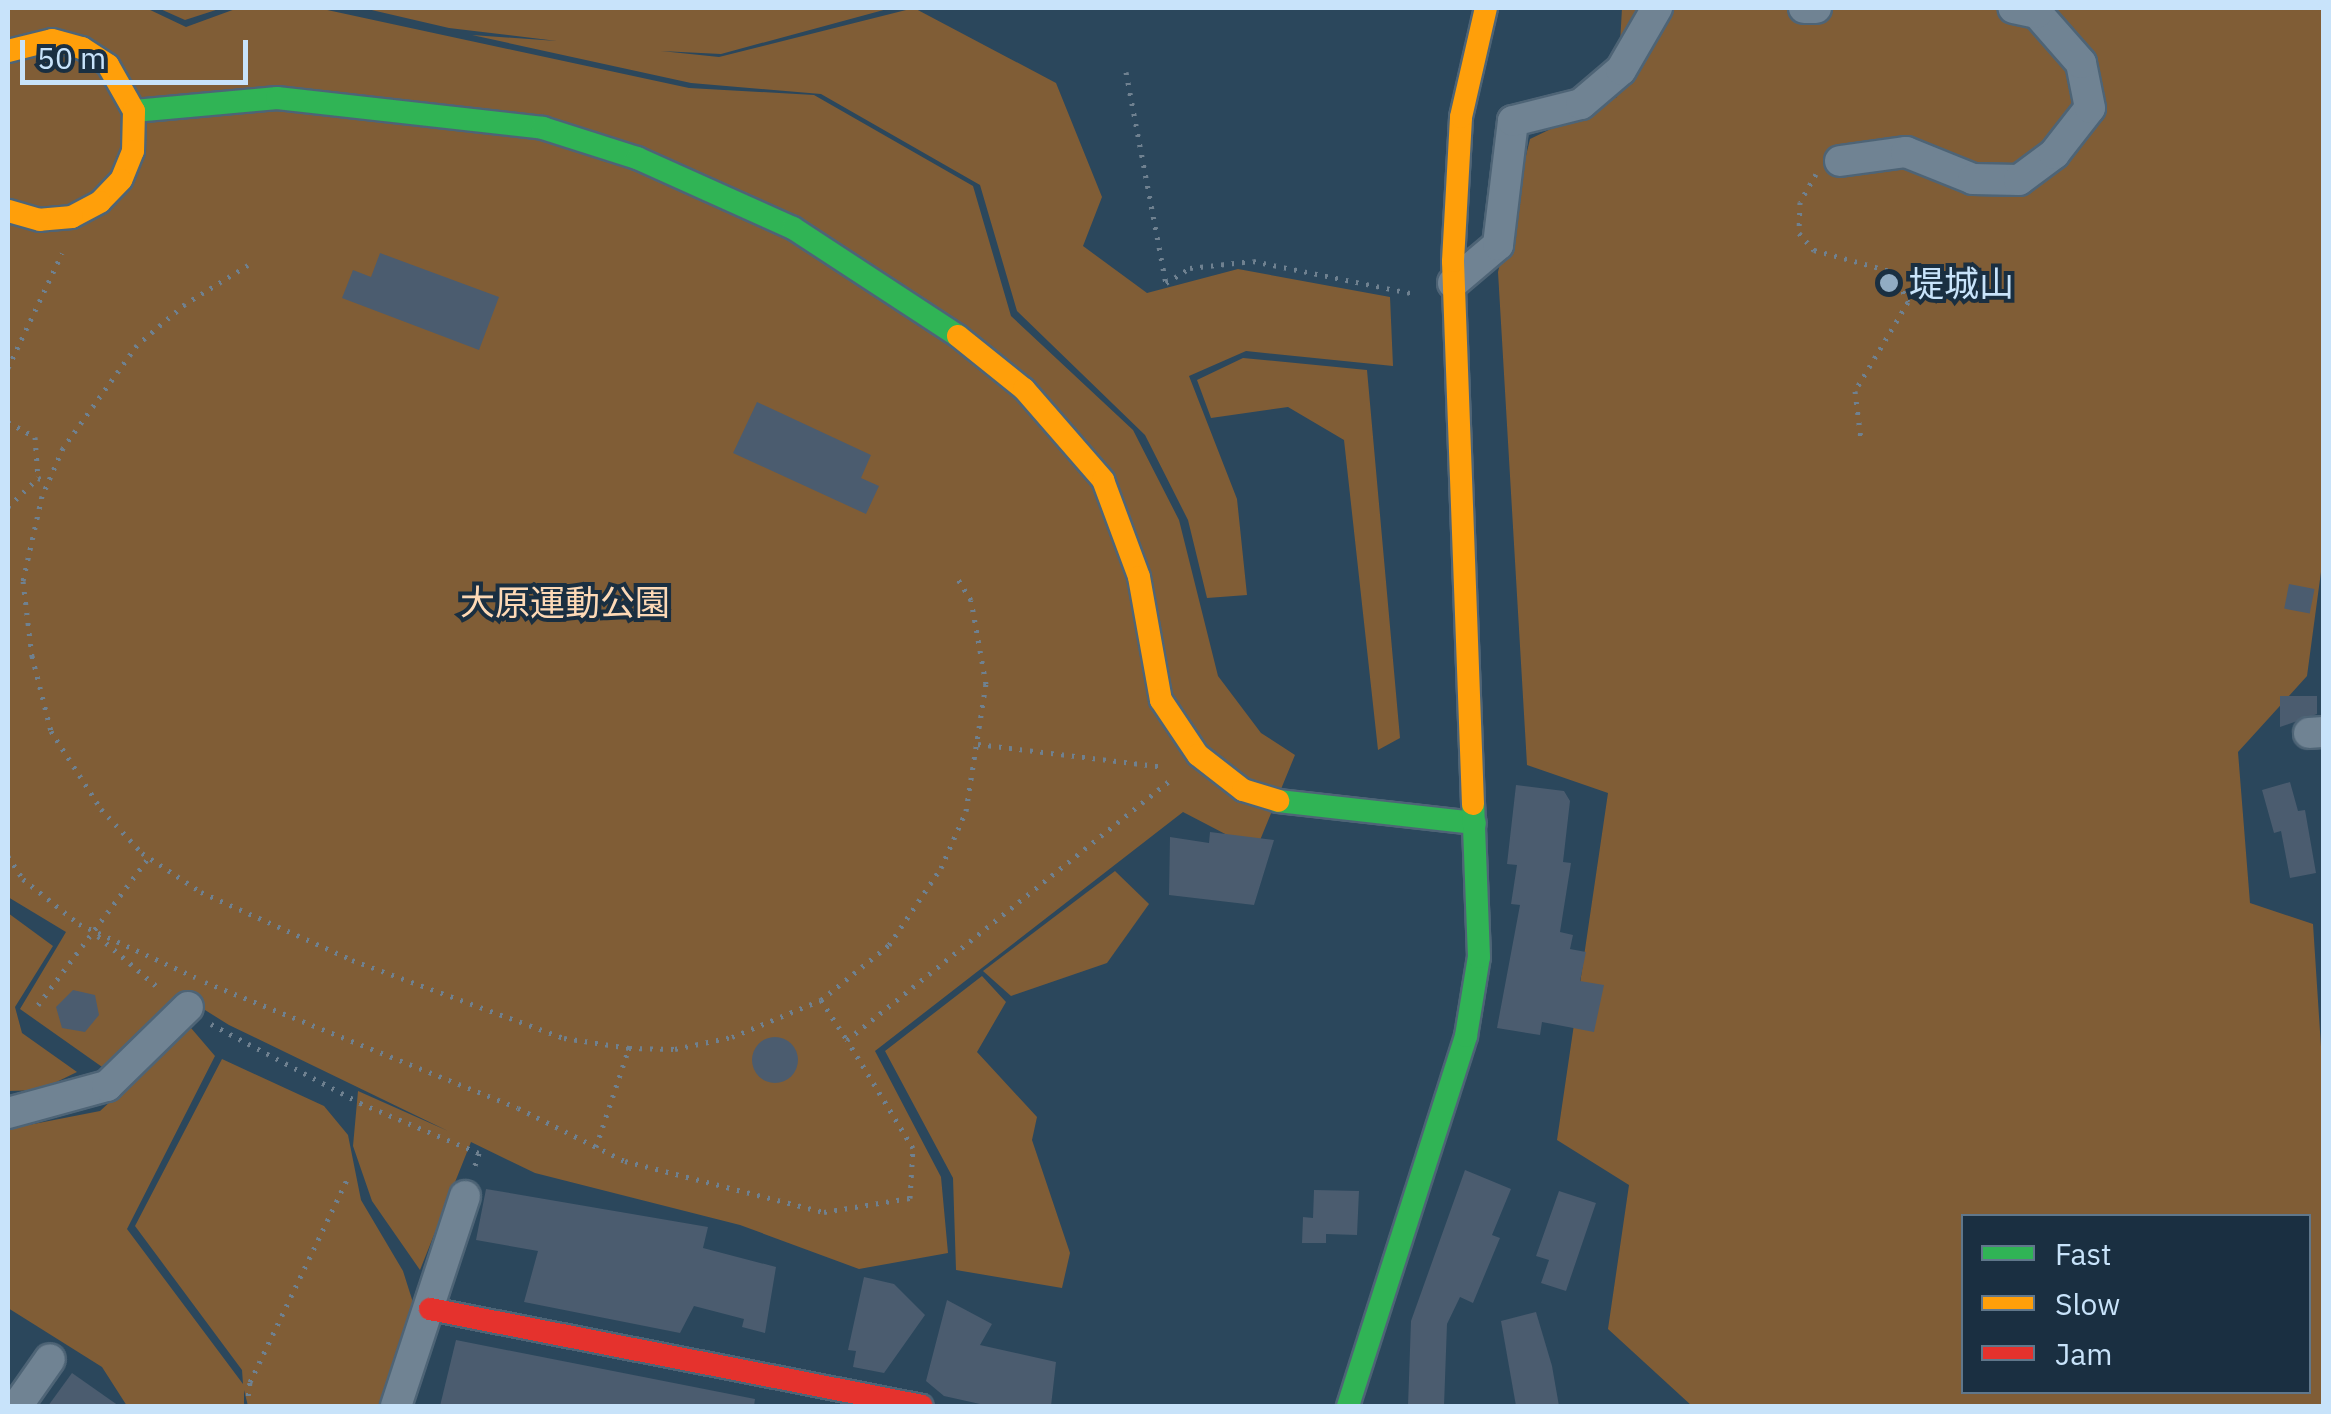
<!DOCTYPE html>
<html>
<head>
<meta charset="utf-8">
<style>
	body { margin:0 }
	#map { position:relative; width:2331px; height:1414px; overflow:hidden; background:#2b475c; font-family:"IBM Plex Sans","Noto Sans JP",sans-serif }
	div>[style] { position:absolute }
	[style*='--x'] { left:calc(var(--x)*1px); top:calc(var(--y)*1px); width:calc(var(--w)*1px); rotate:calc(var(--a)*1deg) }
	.green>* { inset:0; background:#805d36 }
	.building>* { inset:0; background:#4b5c6f; transform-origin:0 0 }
	.round { border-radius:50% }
	.path>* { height:5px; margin-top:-2.5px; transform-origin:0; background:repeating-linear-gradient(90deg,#6f8190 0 2.5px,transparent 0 10.5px) }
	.roads { filter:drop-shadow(2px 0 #4e6476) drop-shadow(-2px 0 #4e6476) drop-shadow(0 2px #4e6476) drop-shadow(0 -2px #4e6476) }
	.street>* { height:30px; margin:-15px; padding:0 15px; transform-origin:15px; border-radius:15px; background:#708393 }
	.fast>* { height:22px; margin:-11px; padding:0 11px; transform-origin:11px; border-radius:11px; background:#30b455 }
	.slow>* { height:22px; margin:-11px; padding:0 11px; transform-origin:11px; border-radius:11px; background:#ff9f0a }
	.jam>* { height:22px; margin:-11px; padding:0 11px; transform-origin:11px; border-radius:11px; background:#e5322d }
	.dots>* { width:28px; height:28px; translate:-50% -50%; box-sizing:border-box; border:5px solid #1a2f41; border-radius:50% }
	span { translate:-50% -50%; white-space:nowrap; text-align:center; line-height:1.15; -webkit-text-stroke:8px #1a2f41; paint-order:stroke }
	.poi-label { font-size:35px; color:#c8e3fa }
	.left { translate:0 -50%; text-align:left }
	.park-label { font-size:35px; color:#fdd9b6 }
	.frame { position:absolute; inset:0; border:10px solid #c8e3fa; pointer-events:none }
	.legend { position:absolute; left:1961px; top:1214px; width:350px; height:180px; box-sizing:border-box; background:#1a2f41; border:2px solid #60778b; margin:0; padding:12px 18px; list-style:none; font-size:30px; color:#c8e3fa }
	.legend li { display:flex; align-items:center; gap:20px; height:50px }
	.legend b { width:50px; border:2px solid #60778b }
	.scale { position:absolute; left:20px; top:40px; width:228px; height:45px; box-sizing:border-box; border:5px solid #c8e3fa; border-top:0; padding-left:12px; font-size:30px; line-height:35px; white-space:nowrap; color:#c8e3fa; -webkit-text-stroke:8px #1a2f41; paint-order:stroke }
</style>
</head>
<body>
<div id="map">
	<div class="green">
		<i style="clip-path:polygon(8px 8px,146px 8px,186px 27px,238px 8px,318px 8px,689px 88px,814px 95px,973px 186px,1011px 316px,1133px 430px,1179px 520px,1218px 676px,1261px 733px,1295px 755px,1256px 850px,1183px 812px,875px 1051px,941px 1177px,948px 1253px,859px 1269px,740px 1225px,535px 1173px,471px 1142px,420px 1270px,372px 1201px,353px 1146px,358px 1091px,448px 1131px,229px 1025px,181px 995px,105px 1069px,20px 1009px,66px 932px,8px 897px)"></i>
		<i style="clip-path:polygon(158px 8px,222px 8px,185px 20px)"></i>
		<i style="clip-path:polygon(363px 8px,891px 8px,721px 54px,661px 51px,719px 57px,914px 8px,1056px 83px,1102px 197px,1083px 246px,1147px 293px,1238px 269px,1390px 297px,1393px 366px,1246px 351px,1189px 376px,1237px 499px,1247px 595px,1207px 598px,1188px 520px,1145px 435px,1017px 311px,980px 185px,821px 94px,691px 83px,472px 35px,557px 41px,449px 28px)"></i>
		<i style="clip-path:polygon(evenodd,1622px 8px,2323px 8px,2323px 557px,2307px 676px,2238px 752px,2250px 903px,2313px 924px,2324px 1093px,2323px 1406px,1692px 1406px,1608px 1329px,1629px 1185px,1557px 1140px,1608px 793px,1527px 765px,1498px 272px,1530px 139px,1617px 97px,1622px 8px,1964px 1216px,2308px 1216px,2308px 1392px,1964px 1392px,1964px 1216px)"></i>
		<i style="clip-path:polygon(1243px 358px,1367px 370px,1400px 738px,1378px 750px,1344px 440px,1288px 407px,1211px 418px,1197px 380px)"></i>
		<i style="clip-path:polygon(1115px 871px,1149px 904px,1107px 963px,1011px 996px,983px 971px)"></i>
		<i style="clip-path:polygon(8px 913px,53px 946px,15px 1007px,22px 1033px,77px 1072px,40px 1090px,8px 1091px)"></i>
		<i style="clip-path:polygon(982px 976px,1006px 1002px,977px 1052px,1037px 1117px,1032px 1140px,1070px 1253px,1062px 1288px,956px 1270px,953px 1178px,885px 1051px)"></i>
		<i style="clip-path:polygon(191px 1028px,215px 1056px,127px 1229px,243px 1384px,242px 1370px,135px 1226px,222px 1059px,324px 1106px,348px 1135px,361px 1200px,403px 1271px,416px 1312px,385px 1406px,248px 1406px,244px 1390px,244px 1406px,127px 1406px,102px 1367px,8px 1308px,8px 1129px,100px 1111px)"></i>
	</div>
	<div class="building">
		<i style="clip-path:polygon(380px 253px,499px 297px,479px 350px,342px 298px,353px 270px,371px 277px)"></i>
		<i style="clip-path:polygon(757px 402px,871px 455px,861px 478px,879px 486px,866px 514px,733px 453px)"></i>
		<i style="left:2289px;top:584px;width:26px;height:25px;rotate:11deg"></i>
		<i style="clip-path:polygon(2280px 696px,2317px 696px,2317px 714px,2280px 727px)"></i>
		<i style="clip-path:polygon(2290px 782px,2298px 811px,2305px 810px,2316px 873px,2290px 878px,2281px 831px,2274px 833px,2262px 790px)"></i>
		<i style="clip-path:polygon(1516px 785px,1564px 791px,1570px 801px,1563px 862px,1571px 863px,1560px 932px,1573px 935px,1570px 949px,1586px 952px,1580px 981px,1604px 985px,1594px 1032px,1542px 1022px,1540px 1035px,1497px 1028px,1520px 905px,1511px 904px,1517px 865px,1507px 864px)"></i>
		<i style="clip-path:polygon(1210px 832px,1274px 840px,1254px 905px,1169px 895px,1170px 837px,1209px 843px)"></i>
		<i style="clip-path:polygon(73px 990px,95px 995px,99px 1015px,85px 1032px,62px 1028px,56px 1007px)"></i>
		<i class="round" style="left:752px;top:1037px;width:46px;height:46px"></i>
		<i style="clip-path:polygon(1465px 1170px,1511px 1189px,1492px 1235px,1500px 1238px,1473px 1303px,1460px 1297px,1447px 1324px,1444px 1406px,1408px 1406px,1411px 1321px)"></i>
		<i style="clip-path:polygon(486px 1189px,708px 1227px,703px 1248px,776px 1267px,765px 1333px,742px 1327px,744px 1319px,694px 1306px,680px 1333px,524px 1302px,538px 1251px,476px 1240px)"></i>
		<i style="clip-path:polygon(1314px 1190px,1359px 1191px,1357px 1235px,1326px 1234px,1326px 1243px,1302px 1243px,1303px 1217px,1313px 1218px)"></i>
		<i style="clip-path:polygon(1559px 1191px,1596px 1203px,1566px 1291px,1541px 1283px,1549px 1260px,1536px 1256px)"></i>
		<i style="clip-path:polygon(864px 1277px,894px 1284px,925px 1315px,884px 1373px,853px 1367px,856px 1351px,848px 1350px)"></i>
		<i style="clip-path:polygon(947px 1300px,992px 1324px,980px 1345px,1056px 1362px,1051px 1406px,989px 1406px,944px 1396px,926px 1381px)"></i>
		<i style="clip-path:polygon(1536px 1312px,1552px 1366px,1559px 1406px,1516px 1406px,1501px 1321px)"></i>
		<i style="clip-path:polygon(456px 1340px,755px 1399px,754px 1406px,440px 1406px)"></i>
		<i style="clip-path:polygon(72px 1373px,119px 1406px,48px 1406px)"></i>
	</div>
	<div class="path">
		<i style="--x:1126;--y:72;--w:215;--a:79.3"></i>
		<i style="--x:1166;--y:283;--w:28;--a:-32"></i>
		<i style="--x:1190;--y:268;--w:63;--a:-6.3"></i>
		<i style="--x:1253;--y:261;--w:165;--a:11.5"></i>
		<i style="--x:1816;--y:174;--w:32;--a:120"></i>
		<i style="--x:1800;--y:202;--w:31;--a:92"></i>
		<i style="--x:1799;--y:233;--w:23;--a:49"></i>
		<i style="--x:1814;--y:250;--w:83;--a:15.4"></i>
		<i style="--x:1894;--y:272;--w:33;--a:65"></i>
		<i style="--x:1908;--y:302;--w:104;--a:120.8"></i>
		<i style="--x:1855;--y:391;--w:48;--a:82.9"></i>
		<i style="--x:248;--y:265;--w:74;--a:148.2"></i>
		<i style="--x:185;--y:304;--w:63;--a:139.5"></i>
		<i style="--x:137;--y:345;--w:127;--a:125.7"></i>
		<i style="--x:63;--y:448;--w:52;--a:113.6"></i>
		<i style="--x:42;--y:496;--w:87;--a:102.6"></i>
		<i style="--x:23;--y:581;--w:76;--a:83.2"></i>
		<i style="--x:32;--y:656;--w:77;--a:75.8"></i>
		<i style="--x:51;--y:731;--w:93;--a:57.3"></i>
		<i style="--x:101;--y:809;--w:60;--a:47"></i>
		<i style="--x:142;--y:853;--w:71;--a:33.5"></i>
		<i style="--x:201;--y:892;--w:166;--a:24.2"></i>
		<i style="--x:352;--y:960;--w:226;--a:20.2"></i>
		<i style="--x:564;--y:1038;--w:66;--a:8.7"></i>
		<i style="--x:629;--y:1048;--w:46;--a:1.2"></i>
		<i style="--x:675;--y:1049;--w:58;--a:-11.9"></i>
		<i style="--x:732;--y:1037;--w:96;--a:-22.6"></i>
		<i style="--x:821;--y:1000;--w:87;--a:-39"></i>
		<i style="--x:889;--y:945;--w:93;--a:-56"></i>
		<i style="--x:941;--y:868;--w:62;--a:-66.3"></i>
		<i style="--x:966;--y:811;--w:129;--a:-81.1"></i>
		<i style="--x:986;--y:684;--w:85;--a:-100.1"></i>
		<i style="--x:971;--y:600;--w:28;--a:-122"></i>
		<i style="--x:8;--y:368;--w:127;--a:-64.8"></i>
		<i style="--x:8;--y:422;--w:31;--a:29"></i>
		<i style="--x:35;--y:437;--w:41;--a:85.8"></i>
		<i style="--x:38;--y:478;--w:10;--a:17"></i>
		<i style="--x:8;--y:507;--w:42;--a:-44"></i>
		<i style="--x:978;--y:744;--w:188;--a:7"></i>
		<i style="--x:8;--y:856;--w:27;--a:57"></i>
		<i style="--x:23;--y:879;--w:72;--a:38.8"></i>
		<i style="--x:79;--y:924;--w:128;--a:24.6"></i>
		<i style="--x:98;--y:936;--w:83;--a:40.6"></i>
		<i style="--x:205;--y:982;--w:337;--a:21.9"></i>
		<i style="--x:518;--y:1108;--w:119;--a:26.4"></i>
		<i style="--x:625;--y:1161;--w:205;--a:14.4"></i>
		<i style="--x:824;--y:1212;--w:87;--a:-9.2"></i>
		<i style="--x:910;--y:1198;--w:50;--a:-86.6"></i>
		<i style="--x:913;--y:1148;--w:127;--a:-121.4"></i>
		<i style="--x:847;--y:1040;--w:417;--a:-38.8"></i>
		<i style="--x:821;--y:1000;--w:48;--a:57"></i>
		<i style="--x:38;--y:1005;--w:185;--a:-53.1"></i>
		<i style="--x:211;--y:1024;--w:169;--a:27.9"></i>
		<i style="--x:360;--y:1103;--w:129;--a:22.8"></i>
		<i style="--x:479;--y:1153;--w:16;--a:108"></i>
		<i style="--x:596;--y:1147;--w:104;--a:-71.6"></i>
		<i style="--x:247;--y:1406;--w:24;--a:-83"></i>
		<i style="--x:250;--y:1382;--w:229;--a:-64.4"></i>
	</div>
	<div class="roads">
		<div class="street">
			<i style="--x:1804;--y:8;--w:12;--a:0"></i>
			<i style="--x:1840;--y:161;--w:67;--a:-7.8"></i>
			<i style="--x:1906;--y:152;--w:72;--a:21.9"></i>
			<i style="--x:1973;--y:179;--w:46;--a:1.2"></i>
			<i style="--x:2019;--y:180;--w:44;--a:-36.6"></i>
			<i style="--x:2054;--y:154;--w:58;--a:-52"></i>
			<i style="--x:2090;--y:108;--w:46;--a:-101.3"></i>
			<i style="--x:2081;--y:63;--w:67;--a:-131.3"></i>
			<i style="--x:2037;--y:13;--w:24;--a:-168"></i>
			<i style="--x:1453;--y:283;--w:59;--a:-40.2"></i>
			<i style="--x:1498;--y:245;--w:125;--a:-83.1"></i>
			<i style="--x:1513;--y:121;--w:70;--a:-14"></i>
			<i style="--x:1581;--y:104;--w:52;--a:-40.4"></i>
			<i style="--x:1621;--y:70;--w:72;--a:-59.9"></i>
			<i style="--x:2309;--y:733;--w:15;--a:-4"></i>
			<i style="--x:8;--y:1113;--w:103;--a:-15.3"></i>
			<i style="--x:107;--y:1086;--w:113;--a:-44.3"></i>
			<i style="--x:17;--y:1406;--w:57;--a:-54.9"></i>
			<i style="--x:396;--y:1406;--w:221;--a:-71.8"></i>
		</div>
		<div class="fast">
			<i style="--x:134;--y:111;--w:144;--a:-5.2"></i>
			<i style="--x:277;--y:98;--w:268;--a:6.4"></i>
			<i style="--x:543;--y:128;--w:99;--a:17.7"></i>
			<i style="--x:637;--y:158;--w:171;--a:24.2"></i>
			<i style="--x:793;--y:228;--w:197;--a:33.2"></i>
			<i style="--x:1278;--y:801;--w:198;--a:6.4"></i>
			<i style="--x:1348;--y:1406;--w:388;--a:-72.3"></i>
			<i style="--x:1466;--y:1036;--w:80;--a:-80.7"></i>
			<i style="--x:1479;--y:957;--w:153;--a:-92.2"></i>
		</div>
		<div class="slow">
			<i style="--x:8;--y:51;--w:45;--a:-14"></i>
			<i style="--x:52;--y:40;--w:31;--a:15"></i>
			<i style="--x:82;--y:48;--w:31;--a:33"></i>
			<i style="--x:108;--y:65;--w:53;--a:60.5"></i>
			<i style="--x:134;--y:111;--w:40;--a:91.4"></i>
			<i style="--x:133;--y:151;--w:31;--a:112"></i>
			<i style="--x:121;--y:180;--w:30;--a:134"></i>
			<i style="--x:100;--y:202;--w:32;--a:152"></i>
			<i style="--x:72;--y:217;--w:32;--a:175"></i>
			<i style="--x:40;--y:220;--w:33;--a:-164"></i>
			<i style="--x:958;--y:336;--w:85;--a:38.8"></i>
			<i style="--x:1024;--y:389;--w:121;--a:49"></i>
			<i style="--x:1103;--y:480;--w:103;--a:69.6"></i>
			<i style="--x:1139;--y:577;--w:125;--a:79.9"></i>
			<i style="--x:1161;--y:700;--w:66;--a:56.1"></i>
			<i style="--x:1198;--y:755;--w:57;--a:37.9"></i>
			<i style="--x:1243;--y:790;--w:37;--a:17"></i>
			<i style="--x:1473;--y:804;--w:543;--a:-92.11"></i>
			<i style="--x:1453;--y:261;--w:144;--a:-86.8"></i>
			<i style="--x:1461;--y:117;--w:112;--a:-77.1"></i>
		</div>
		<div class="jam">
			<i style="--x:430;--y:1309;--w:501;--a:11.15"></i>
		</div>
	</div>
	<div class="dots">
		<i style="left:1889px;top:283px;background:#91acc3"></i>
	</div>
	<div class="poi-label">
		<span class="left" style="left:1909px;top:283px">堤城山</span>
	</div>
	<div class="park-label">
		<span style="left:565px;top:602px">大原運動公園</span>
	</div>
	<div class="frame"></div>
	<ul class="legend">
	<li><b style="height:12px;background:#30b455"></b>Fast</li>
	<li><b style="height:12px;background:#ff9f0a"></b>Slow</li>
	<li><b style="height:12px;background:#e5322d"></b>Jam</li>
	</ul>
	<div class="scale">50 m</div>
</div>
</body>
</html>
